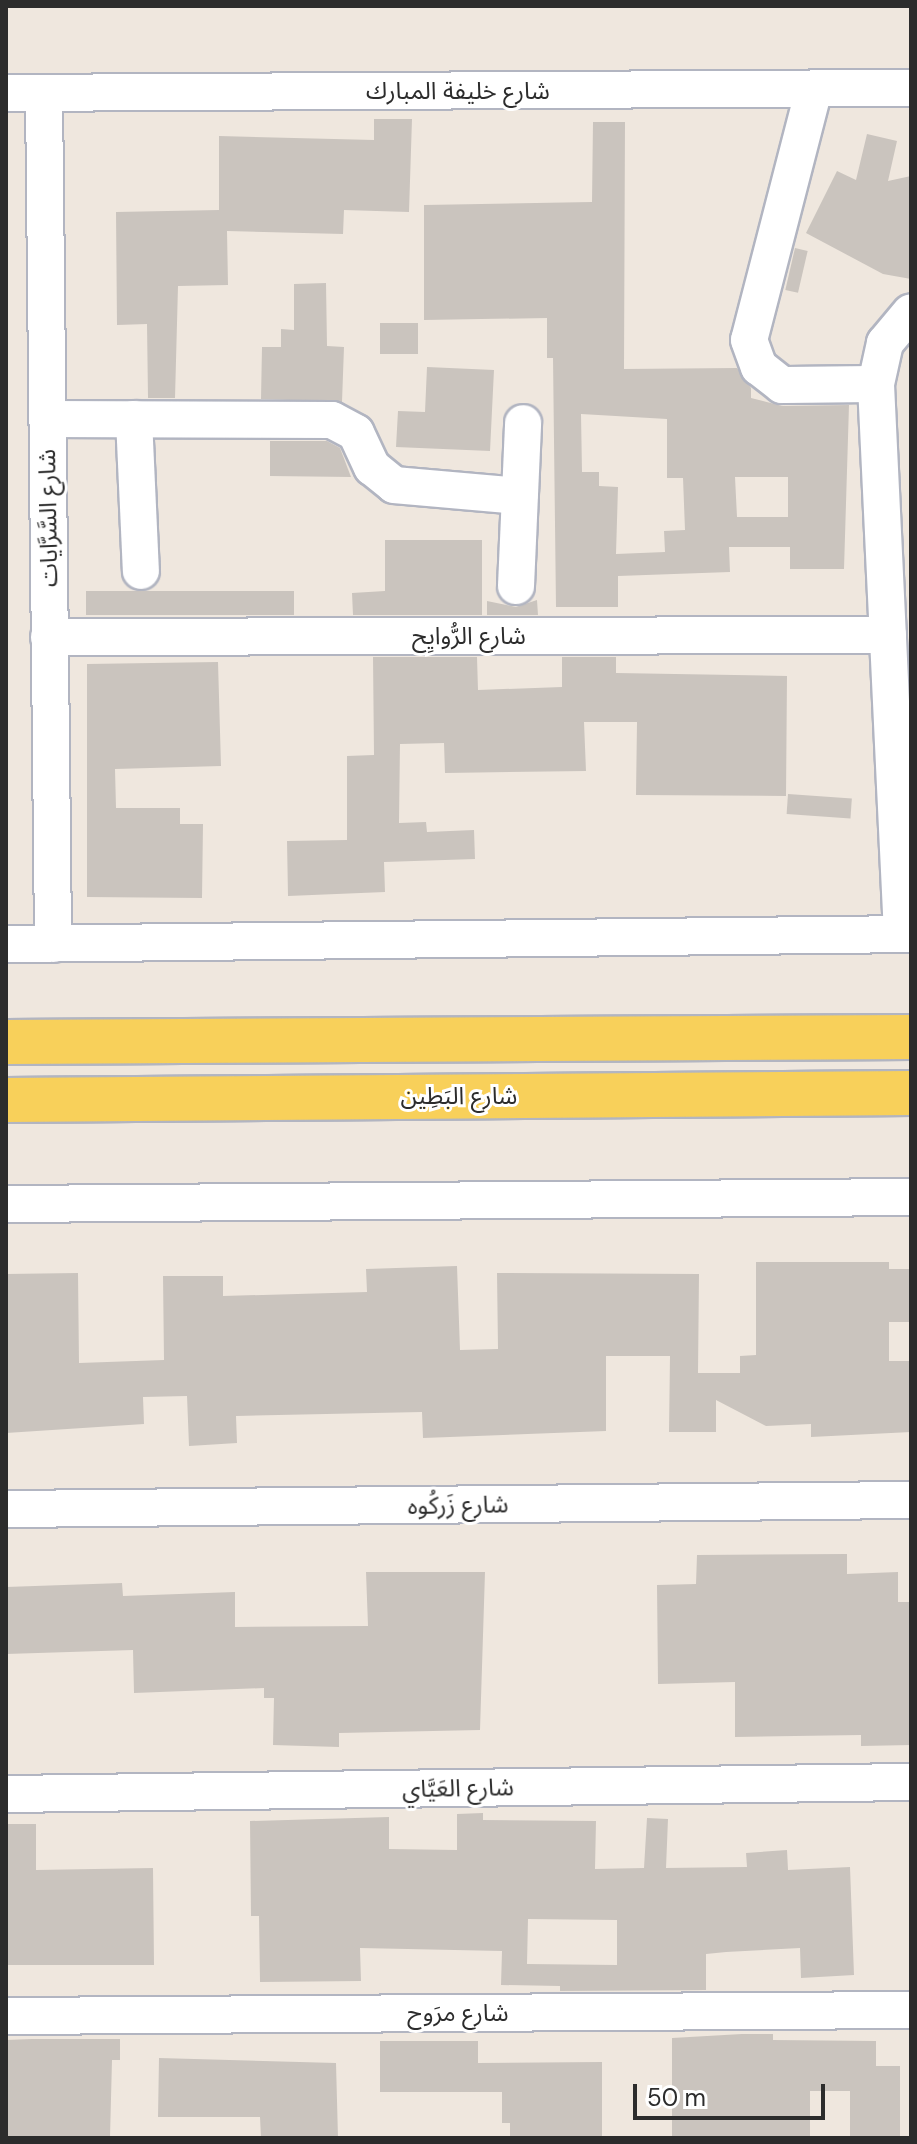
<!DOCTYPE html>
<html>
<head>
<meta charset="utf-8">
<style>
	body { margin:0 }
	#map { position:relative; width:917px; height:2144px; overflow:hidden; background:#efe7de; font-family:"DM Sans","Noto Sans Arabic",sans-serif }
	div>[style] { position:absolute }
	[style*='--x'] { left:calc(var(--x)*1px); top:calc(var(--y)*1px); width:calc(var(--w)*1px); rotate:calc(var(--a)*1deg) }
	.building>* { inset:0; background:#cac4be; transform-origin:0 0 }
	.roads { filter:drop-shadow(2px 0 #b2b5c1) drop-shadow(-2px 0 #b2b5c1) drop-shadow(0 2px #b2b5c1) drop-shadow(0 -2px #b2b5c1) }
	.minor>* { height:36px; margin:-18px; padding:0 18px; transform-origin:18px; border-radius:18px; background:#fff }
	.major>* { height:44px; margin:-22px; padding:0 22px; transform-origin:22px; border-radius:22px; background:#f8d05a }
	span { translate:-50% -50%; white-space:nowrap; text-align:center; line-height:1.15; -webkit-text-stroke:6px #fff; paint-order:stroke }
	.street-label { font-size:24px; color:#2c2c2c }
	.frame { position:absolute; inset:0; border:8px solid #2c2c2c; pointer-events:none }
	.scale { position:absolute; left:633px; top:2084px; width:192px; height:36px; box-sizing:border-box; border:4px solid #2c2c2c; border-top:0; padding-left:10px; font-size:24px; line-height:28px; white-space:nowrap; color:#2c2c2c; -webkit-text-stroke:6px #fff; paint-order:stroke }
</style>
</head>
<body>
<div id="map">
	<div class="building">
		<i style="clip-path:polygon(374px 119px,412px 119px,409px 212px,344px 210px,343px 234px,227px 231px,228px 285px,178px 286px,175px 398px,148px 398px,147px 324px,117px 325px,116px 212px,219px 210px,219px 136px,374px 140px)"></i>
		<i style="clip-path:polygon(evenodd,593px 122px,625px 122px,624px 369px,737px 368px,751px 388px,751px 398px,782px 406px,849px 405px,844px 569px,790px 569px,790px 547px,729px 547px,730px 572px,618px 576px,618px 607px,556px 607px,553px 358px,547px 358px,547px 318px,424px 320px,424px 205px,592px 202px,593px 122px,581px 414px,667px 419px,667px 478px,683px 478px,685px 530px,664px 531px,665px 552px,616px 554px,618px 487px,599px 486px,599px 472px,582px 472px,581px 414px,593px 122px,735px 477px,788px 477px,788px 517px,737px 517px,735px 477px)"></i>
		<i style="clip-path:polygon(867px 134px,897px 141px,888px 181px,911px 176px,911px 279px,883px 274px,806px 233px,837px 171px,856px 180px)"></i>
		<i style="left:795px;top:248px;width:13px;height:43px;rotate:13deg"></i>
		<i style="clip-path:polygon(326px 283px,327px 346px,344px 347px,342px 402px,261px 399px,262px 347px,281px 347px,281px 329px,294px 330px,294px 284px)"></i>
		<i style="left:418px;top:323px;width:31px;height:38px;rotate:90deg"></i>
		<i style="clip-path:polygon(427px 367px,494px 370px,490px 451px,396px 447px,398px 411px,425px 412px)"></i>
		<i style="clip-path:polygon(270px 441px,327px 441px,340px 448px,351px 477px,270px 476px)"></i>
		<i style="clip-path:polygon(385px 540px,482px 540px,482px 615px,353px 615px,352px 593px,385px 591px)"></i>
		<i style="left:294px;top:591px;width:24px;height:208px;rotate:90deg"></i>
		<i style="clip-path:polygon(537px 600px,538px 615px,487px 615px,487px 601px,516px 607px)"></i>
		<i style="clip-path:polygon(373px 657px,477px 657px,478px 690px,562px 687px,562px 657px,616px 657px,616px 673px,787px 676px,786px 796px,636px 795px,637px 722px,584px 722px,586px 771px,445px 773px,444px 743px,400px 744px,399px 823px,426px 822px,427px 832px,474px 830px,475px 859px,384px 862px,385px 892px,288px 896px,287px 841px,347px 840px,347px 756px,374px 755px)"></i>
		<i style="clip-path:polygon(218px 662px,221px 766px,115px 769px,116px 808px,180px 808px,180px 824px,203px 824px,202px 898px,87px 897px,87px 664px)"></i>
		<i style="left:788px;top:794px;width:64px;height:20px;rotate:4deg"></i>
		<i style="clip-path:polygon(756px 1262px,889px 1262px,889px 1269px,911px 1269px,911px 1322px,889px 1322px,889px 1361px,911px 1361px,911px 1432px,811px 1437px,811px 1424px,766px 1426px,716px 1400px,716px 1432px,669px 1432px,670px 1356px,606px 1356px,606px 1431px,423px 1438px,422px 1412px,236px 1416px,237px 1443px,189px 1446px,187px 1396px,143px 1397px,144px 1424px,6px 1433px,6px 1274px,78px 1273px,79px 1363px,164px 1360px,163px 1276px,223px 1276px,223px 1296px,367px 1292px,366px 1269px,457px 1266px,460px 1350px,498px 1349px,497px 1273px,699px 1274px,698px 1373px,740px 1373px,740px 1356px,756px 1355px)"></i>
		<i style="clip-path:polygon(847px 1554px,847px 1574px,898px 1572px,898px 1602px,911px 1602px,911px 1745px,861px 1746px,861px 1735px,735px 1737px,735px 1682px,658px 1684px,657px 1585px,696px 1584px,697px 1555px)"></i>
		<i style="clip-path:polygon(366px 1572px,485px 1572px,480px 1730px,339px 1733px,339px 1747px,273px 1745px,274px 1698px,264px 1698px,264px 1688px,134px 1693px,133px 1650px,6px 1654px,6px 1587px,122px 1583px,123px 1596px,235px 1592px,235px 1627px,368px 1626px)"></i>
		<i style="clip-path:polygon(evenodd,483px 1813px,483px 1820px,596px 1821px,595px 1869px,644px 1868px,647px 1818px,668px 1819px,666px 1868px,747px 1867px,746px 1853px,787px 1850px,788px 1870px,850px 1867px,854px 1975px,801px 1978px,800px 1948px,726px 1952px,706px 1954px,706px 1990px,560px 1991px,560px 1986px,501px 1985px,502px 1951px,360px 1948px,361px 1981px,260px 1982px,259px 1916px,251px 1916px,250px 1821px,389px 1817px,389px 1849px,457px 1850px,457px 1814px,483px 1813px,528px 1919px,617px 1920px,617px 1965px,527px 1964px,528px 1919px)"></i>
		<i style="clip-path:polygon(6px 1824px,36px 1824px,36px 1870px,153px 1868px,154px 1965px,6px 1965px)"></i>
		<i style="clip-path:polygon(742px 2034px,773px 2034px,773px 2040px,876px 2041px,876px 2066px,900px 2066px,900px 2138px,850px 2138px,850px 2091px,810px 2091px,810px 2138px,672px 2138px,672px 2038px)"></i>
		<i style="clip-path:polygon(32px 2039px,120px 2039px,120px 2060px,112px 2060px,110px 2137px,6px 2138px,6px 2040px)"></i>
		<i style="clip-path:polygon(380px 2041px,478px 2041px,478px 2063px,602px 2062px,602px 2138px,510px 2138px,510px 2123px,502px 2123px,502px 2092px,380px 2092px)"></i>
		<i style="clip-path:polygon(159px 2058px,336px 2063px,338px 2138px,261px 2138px,260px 2117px,158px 2117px)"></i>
	</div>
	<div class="roads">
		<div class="minor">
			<i style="--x:814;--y:89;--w:259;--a:104.5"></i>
			<i style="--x:749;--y:340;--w:29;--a:70"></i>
			<i style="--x:759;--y:367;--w:29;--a:38"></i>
			<i style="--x:782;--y:385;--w:94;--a:-0.6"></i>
			<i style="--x:6;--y:93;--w:905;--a:-0.32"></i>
			<i style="--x:44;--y:93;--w:851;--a:89.39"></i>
			<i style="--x:47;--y:419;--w:285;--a:0.2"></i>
			<i style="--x:332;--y:420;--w:27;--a:28"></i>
			<i style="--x:356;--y:433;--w:38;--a:65"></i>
			<i style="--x:372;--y:467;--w:28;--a:39"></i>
			<i style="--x:394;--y:485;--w:126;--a:5"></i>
			<i style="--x:134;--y:419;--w:152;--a:87.4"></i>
			<i style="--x:516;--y:586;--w:163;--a:-87.5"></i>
			<i style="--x:49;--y:637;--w:839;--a:-0.14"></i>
			<i style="--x:902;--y:934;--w:551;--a:-92.71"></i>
			<i style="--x:876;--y:384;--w:42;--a:-77.6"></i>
			<i style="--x:885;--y:343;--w:40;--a:-50"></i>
			<i style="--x:6;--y:944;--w:905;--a:-0.63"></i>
			<i style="--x:6;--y:1204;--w:905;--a:-0.44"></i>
			<i style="--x:6;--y:1509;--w:905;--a:-0.57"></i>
			<i style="--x:6;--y:1794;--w:905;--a:-0.76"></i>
			<i style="--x:6;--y:2016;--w:905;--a:-0.38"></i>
		</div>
		<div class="major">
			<i style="--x:6;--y:1042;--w:905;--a:-0.32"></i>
			<i style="--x:6;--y:1100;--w:905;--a:-0.44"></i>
		</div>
	</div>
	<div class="street-label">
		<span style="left:458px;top:91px">شارع خليفة المبارك</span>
		<span style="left:48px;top:518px;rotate:-91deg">شارع السَّرَّايات</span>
		<span style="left:469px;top:636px">شارع الرُّوايِح</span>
		<span style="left:459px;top:1096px">شارع البَطِين</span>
		<span style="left:458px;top:1505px;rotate:-1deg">شارع زَركُوه</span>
		<span style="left:458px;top:1788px;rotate:-1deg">شارع العَيَّاي</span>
		<span style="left:458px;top:2013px">شارع مرَوح</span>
	</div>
	<div class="frame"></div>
	<div class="scale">50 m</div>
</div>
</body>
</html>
